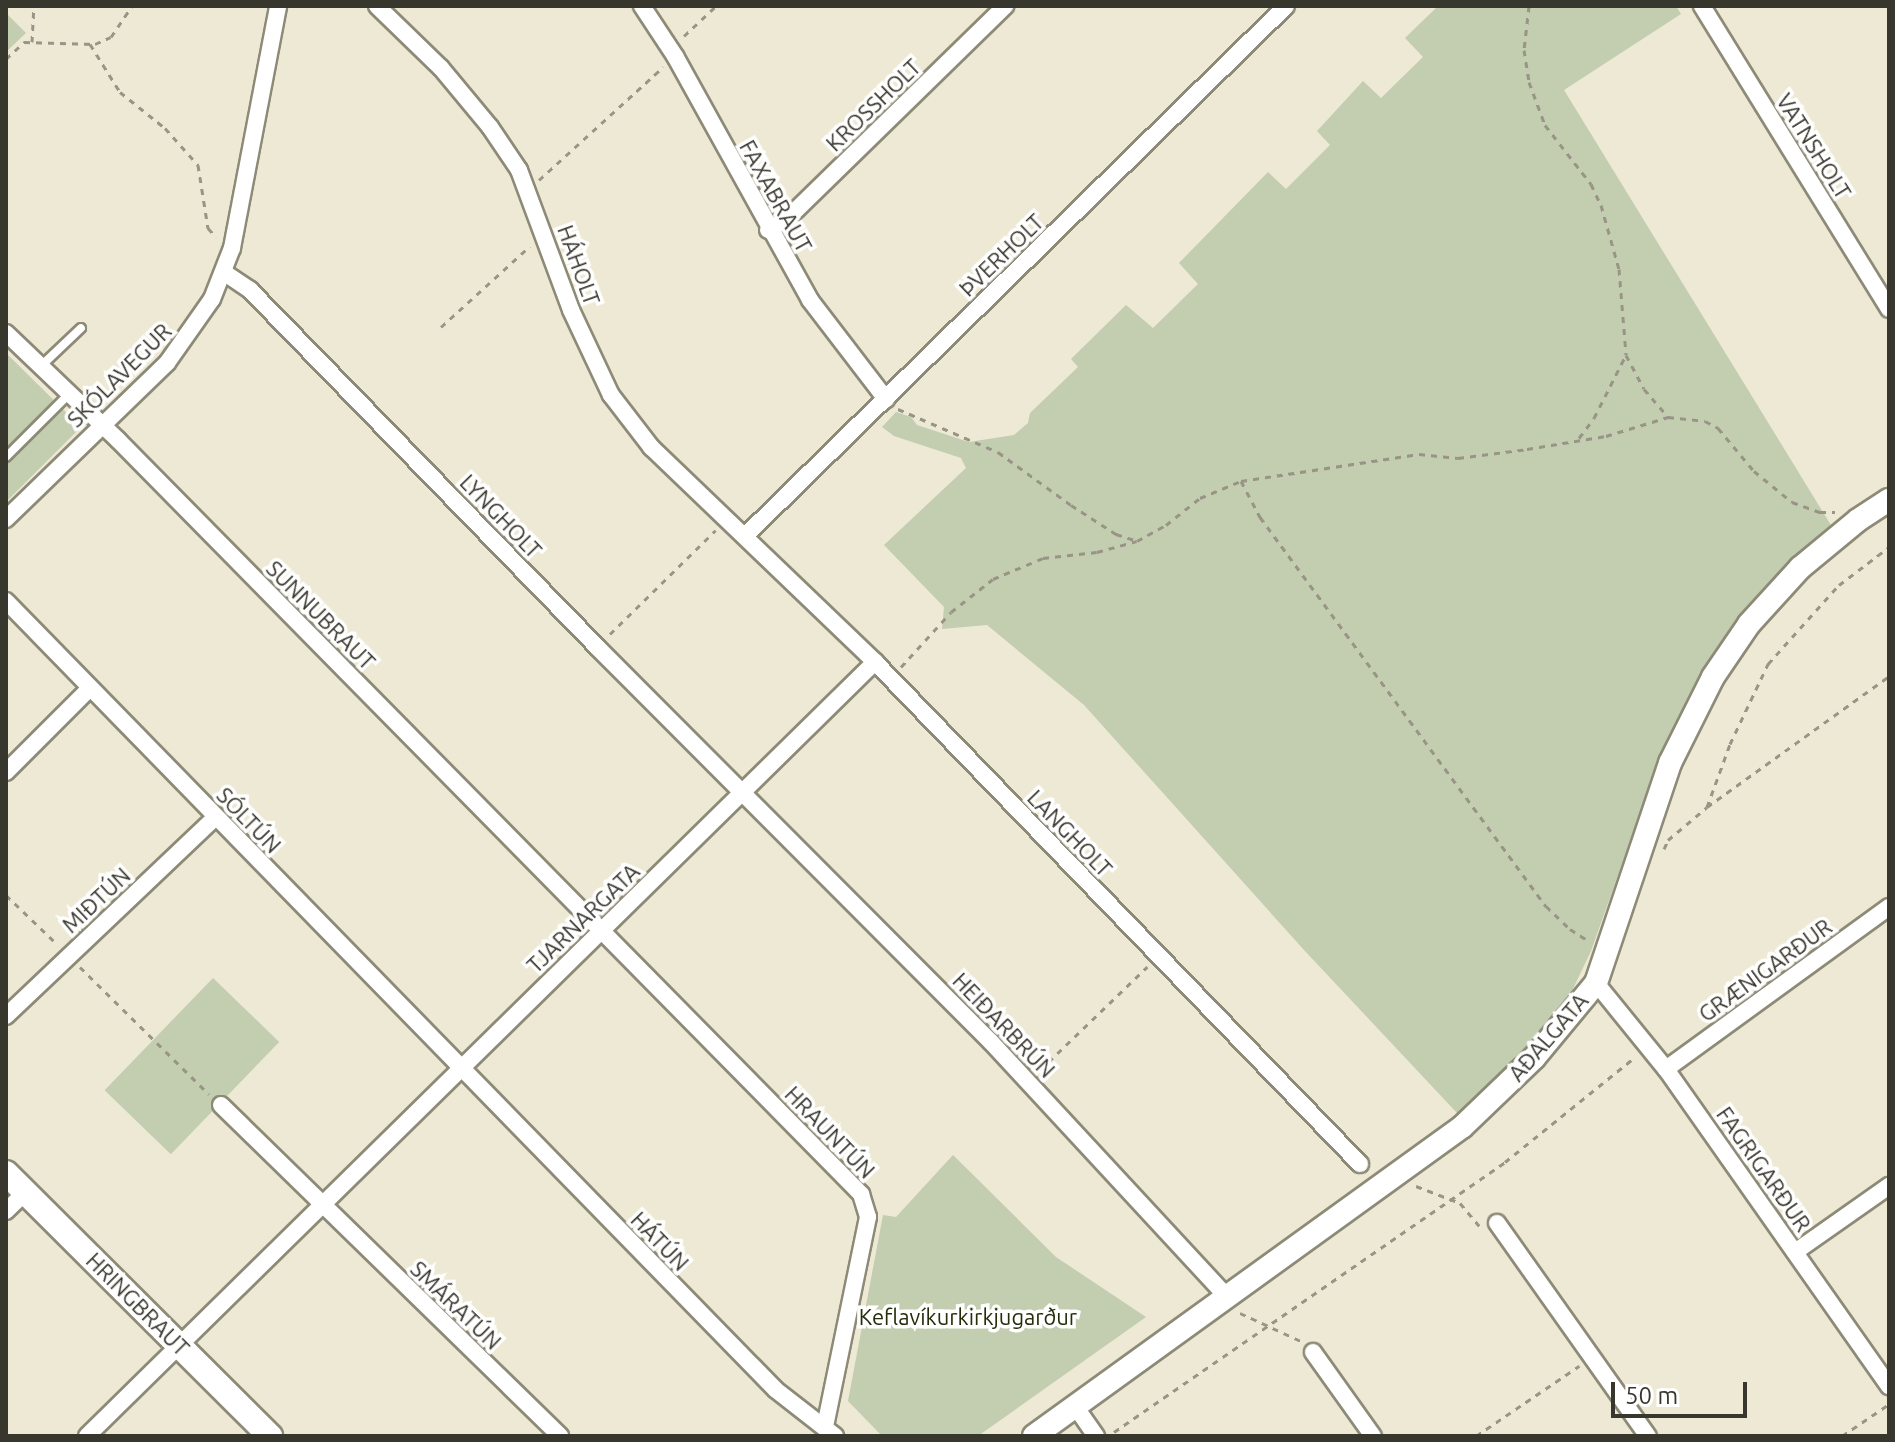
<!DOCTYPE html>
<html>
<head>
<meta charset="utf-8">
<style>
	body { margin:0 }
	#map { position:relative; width:1895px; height:1442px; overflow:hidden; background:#ede9d4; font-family:Ubuntu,sans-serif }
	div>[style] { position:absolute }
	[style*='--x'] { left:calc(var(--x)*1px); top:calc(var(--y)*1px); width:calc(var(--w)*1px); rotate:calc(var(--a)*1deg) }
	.green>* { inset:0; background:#c3cdaf; transform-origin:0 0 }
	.path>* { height:3px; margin-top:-1.5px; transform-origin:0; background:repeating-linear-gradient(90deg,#989586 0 6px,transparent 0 12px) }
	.roads { filter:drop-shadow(2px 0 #8d8a77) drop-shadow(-2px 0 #8d8a77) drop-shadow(0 2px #8d8a77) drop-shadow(0 -2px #8d8a77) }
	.service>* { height:8px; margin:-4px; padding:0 4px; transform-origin:4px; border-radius:4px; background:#fff }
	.minor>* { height:16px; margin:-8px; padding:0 8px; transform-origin:8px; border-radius:8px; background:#fff }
	.tertiary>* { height:22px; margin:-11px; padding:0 11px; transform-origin:11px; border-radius:11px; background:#fff }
	.secondary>* { height:24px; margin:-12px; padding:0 12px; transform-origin:12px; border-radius:12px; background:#fff }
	span { translate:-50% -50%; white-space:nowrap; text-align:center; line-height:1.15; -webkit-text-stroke:7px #fff; paint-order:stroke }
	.street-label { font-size:22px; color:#38372e }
	.park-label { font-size:22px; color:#252e09 }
	.frame { position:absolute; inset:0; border:8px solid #38372e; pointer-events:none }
	.scale { position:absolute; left:1611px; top:1382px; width:136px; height:36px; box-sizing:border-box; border:4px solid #38372e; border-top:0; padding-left:10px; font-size:24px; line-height:28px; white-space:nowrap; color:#38372e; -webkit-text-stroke:6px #fff; paint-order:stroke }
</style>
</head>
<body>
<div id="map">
	<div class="green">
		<i style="clip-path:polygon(1438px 6px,1676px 6px,1681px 14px,1564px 90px,1837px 535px,1768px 594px,1698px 679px,1660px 757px,1591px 951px,1562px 1012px,1513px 1073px,1458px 1114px,1304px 950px,1084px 705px,987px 625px,942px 629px,944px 607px,884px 545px,966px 468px,961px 458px,894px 436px,882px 427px,896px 412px,911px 417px,917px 425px,969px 442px,1014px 435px,1028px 423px,1030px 413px,1078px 367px,1071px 359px,1126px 305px,1153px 328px,1198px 284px,1179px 263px,1268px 172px,1286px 189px,1330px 145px,1317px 131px,1363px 81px,1381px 98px,1423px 57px,1405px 38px)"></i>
		<i style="clip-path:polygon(6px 13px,26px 33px,6px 52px)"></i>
		<i style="clip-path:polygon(6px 353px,81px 427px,6px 502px)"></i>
		<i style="left:213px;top:978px;width:92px;height:156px;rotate:44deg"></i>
		<i style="clip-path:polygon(953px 1155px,1056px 1257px,1146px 1317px,978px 1436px,882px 1436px,848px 1401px,883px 1215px,896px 1217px)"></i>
	</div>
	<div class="path">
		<i style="--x:1529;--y:6;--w:44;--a:96.5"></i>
		<i style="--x:1524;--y:50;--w:32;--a:81"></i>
		<i style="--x:1529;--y:82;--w:46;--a:69.6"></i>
		<i style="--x:1545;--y:125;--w:75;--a:52.1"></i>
		<i style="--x:1591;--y:184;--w:23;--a:65"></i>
		<i style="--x:1601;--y:205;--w:66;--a:74.3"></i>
		<i style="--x:1619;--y:269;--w:86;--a:85.3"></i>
		<i style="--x:1626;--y:355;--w:38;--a:62"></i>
		<i style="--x:1644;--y:389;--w:37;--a:49"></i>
		<i style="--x:1668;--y:417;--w:37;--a:6"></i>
		<i style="--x:1705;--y:421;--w:15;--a:28"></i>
		<i style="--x:1718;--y:428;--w:56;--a:50.1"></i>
		<i style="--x:1754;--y:471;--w:49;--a:39.2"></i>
		<i style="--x:1792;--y:502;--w:30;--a:20"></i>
		<i style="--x:1820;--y:512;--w:15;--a:0"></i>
		<i style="--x:684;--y:36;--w:44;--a:-43.2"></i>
		<i style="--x:32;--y:42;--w:36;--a:-87"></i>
		<i style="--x:90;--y:44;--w:57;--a:58"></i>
		<i style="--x:120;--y:92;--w:58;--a:38.7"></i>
		<i style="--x:165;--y:128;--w:50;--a:48.3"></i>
		<i style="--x:198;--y:165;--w:64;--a:81"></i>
		<i style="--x:208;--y:228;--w:12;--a:48"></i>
		<i style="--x:6;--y:59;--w:25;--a:-43"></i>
		<i style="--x:24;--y:42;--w:71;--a:1.6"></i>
		<i style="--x:95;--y:44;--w:17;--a:-24"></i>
		<i style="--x:111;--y:37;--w:37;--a:-56"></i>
		<i style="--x:539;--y:180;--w:168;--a:-42.3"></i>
		<i style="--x:441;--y:327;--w:120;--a:-42.3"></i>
		<i style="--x:898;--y:409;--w:109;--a:23.3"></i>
		<i style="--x:998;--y:452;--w:90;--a:36"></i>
		<i style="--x:1071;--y:505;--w:54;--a:32.8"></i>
		<i style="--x:1116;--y:534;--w:19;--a:18"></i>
		<i style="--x:1579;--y:438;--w:25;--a:-53"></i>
		<i style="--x:1594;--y:418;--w:71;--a:-63.1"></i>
		<i style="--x:1241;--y:481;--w:41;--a:62.2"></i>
		<i style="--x:1260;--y:517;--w:483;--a:53.7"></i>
		<i style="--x:1546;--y:906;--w:33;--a:44"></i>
		<i style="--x:1570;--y:929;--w:24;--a:33"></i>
		<i style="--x:610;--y:634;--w:148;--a:-44.5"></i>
		<i style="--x:901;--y:667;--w:74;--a:-47.7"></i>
		<i style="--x:951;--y:612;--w:53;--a:-38.2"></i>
		<i style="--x:993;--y:579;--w:54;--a:-22.8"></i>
		<i style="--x:1043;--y:558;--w:54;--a:-6.3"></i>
		<i style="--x:1097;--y:552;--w:41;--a:-15.4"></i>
		<i style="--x:1137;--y:541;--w:33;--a:-29"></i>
		<i style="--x:1166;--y:525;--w:43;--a:-38.5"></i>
		<i style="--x:1200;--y:498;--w:44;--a:-22.5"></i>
		<i style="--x:1241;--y:481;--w:180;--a:-8.6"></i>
		<i style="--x:1419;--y:454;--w:39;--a:6"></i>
		<i style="--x:1458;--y:458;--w:70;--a:-7.4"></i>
		<i style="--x:1527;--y:449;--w:80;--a:-9.3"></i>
		<i style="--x:1606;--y:436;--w:65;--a:-17"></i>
		<i style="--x:1707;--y:807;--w:224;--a:-35.7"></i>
		<i style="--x:1664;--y:849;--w:10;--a:-66"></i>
		<i style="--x:1668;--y:840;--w:51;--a:-40.2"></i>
		<i style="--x:1707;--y:807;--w:67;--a:-69.9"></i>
		<i style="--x:1730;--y:744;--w:89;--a:-64.6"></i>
		<i style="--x:1768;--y:664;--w:106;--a:-48.1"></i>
		<i style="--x:1839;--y:585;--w:63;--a:-37.2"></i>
		<i style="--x:6;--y:895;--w:72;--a:43.9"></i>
		<i style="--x:80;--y:967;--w:181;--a:44.6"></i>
		<i style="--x:1040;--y:1070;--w:149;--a:-43.9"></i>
		<i style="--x:1416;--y:1186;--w:47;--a:21.1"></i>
		<i style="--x:1460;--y:1203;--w:35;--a:50"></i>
		<i style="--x:1240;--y:1313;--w:67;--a:24.7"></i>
		<i style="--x:1114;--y:1432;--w:475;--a:-34.6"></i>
		<i style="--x:1505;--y:1162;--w:166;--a:-38.9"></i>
		<i style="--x:1476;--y:1436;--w:125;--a:-34.2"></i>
		<i style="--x:1842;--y:1436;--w:57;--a:-34.2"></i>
	</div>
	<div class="roads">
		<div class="service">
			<i style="--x:41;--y:366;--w:55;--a:-43.5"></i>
			<i style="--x:6;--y:457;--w:89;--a:-45"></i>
		</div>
		<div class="minor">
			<i style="--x:377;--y:6;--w:89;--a:44.1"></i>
			<i style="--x:441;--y:68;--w:77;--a:50.3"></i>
			<i style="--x:490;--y:127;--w:52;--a:56"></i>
			<i style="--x:519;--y:170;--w:149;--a:69.6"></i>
			<i style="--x:571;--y:310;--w:94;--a:64.8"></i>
			<i style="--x:611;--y:395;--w:66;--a:52.4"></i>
			<i style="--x:651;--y:447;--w:310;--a:43.8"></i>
			<i style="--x:875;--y:662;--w:698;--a:45.99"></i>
			<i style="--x:642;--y:6;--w:60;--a:56.6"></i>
			<i style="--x:675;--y:56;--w:279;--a:61"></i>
			<i style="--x:810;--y:300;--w:125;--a:52.5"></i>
			<i style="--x:1702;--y:6;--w:356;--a:58.3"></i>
			<i style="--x:768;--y:230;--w:22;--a:-30"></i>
			<i style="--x:787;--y:219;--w:305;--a:-44.3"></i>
			<i style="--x:225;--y:273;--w:30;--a:34"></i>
			<i style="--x:250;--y:290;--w:498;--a:45.8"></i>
			<i style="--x:597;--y:647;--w:558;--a:45.07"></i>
			<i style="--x:991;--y:1042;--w:346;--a:47.2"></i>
			<i style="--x:6;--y:333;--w:155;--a:43.7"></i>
			<i style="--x:118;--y:440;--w:1059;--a:45.42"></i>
			<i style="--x:861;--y:1194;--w:24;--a:73"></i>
			<i style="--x:868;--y:1217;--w:213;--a:101.6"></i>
			<i style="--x:6;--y:519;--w:224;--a:-44.1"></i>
			<i style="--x:167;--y:363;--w:78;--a:-54.9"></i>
			<i style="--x:212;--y:299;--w:55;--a:-68.6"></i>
			<i style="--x:232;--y:248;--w:246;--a:-79.2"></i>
			<i style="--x:745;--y:536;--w:757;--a:-44.41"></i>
			<i style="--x:6;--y:601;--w:1102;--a:45.7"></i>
			<i style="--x:776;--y:1390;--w:75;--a:37.9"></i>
			<i style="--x:6;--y:772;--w:119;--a:-45"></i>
			<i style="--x:1596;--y:983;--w:111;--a:50.9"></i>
			<i style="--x:1666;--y:1069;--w:388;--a:54.9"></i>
			<i style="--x:6;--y:1016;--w:289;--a:-43.5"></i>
			<i style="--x:1666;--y:1069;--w:276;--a:-36"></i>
			<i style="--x:221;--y:1105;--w:474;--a:44.3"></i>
			<i style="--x:6;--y:1211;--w:28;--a:-44"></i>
			<i style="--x:1497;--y:1223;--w:261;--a:54.7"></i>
			<i style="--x:1795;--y:1252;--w:115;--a:-35.1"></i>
			<i style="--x:1313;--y:1352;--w:103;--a:54.5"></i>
			<i style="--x:1075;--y:1406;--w:37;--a:55"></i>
			<i style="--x:87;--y:1436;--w:1105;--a:-44.49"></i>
		</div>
		<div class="tertiary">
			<i style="--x:1034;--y:1436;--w:528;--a:-35.83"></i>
			<i style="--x:1462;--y:1127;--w:100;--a:-43.8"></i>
			<i style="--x:1534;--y:1058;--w:97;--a:-50.4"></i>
			<i style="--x:1596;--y:983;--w:232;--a:-71.4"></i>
			<i style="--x:1670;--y:763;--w:96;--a:-63.4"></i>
			<i style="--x:1713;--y:677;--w:64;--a:-55.8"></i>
			<i style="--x:1749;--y:624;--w:76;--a:-47.7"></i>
			<i style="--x:1800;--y:568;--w:75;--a:-39.6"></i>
			<i style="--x:1858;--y:520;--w:37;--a:-33"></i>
		</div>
		<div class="secondary">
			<i style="--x:6;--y:1173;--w:373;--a:44.9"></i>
		</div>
	</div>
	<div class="street-label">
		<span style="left:873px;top:105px;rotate:-44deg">KROSSHOLT</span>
		<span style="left:1814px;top:146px;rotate:58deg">VATNSHOLT</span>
		<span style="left:776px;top:196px;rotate:61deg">FAXABRAUT</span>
		<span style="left:1001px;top:255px;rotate:-44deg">ÞVERHOLT</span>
		<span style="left:579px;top:265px;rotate:70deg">HÁHOLT</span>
		<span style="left:119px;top:375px;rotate:-45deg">SKÓLAVEGUR</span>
		<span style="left:501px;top:516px;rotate:46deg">LYNGHOLT</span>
		<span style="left:321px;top:615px;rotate:45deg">SUNNUBRAUT</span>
		<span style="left:249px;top:820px;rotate:46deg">SÓLTÚN</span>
		<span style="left:1070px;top:833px;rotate:46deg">LANGHOLT</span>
		<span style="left:96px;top:900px;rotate:-43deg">MIÐTÚN</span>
		<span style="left:583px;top:918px;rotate:-44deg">TJARNARGATA</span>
		<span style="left:1765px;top:970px;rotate:-36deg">GRÆNIGARÐUR</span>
		<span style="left:1004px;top:1025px;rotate:46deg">HEIÐARBRÚN</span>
		<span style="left:1548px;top:1037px;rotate:-49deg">AÐALGATA</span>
		<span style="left:830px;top:1132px;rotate:46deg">HRAUNTÚN</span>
		<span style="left:1764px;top:1169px;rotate:55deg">FAGRIGARÐUR</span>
		<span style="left:660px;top:1241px;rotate:46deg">HÁTÚN</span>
		<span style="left:138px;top:1304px;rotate:45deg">HRINGBRAUT</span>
		<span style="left:456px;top:1305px;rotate:44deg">SMÁRATÚN</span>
	</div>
	<div class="park-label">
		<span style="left:968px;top:1317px">Keflavíkurkirkjugarður</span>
	</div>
	<div class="frame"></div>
	<div class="scale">50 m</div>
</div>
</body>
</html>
